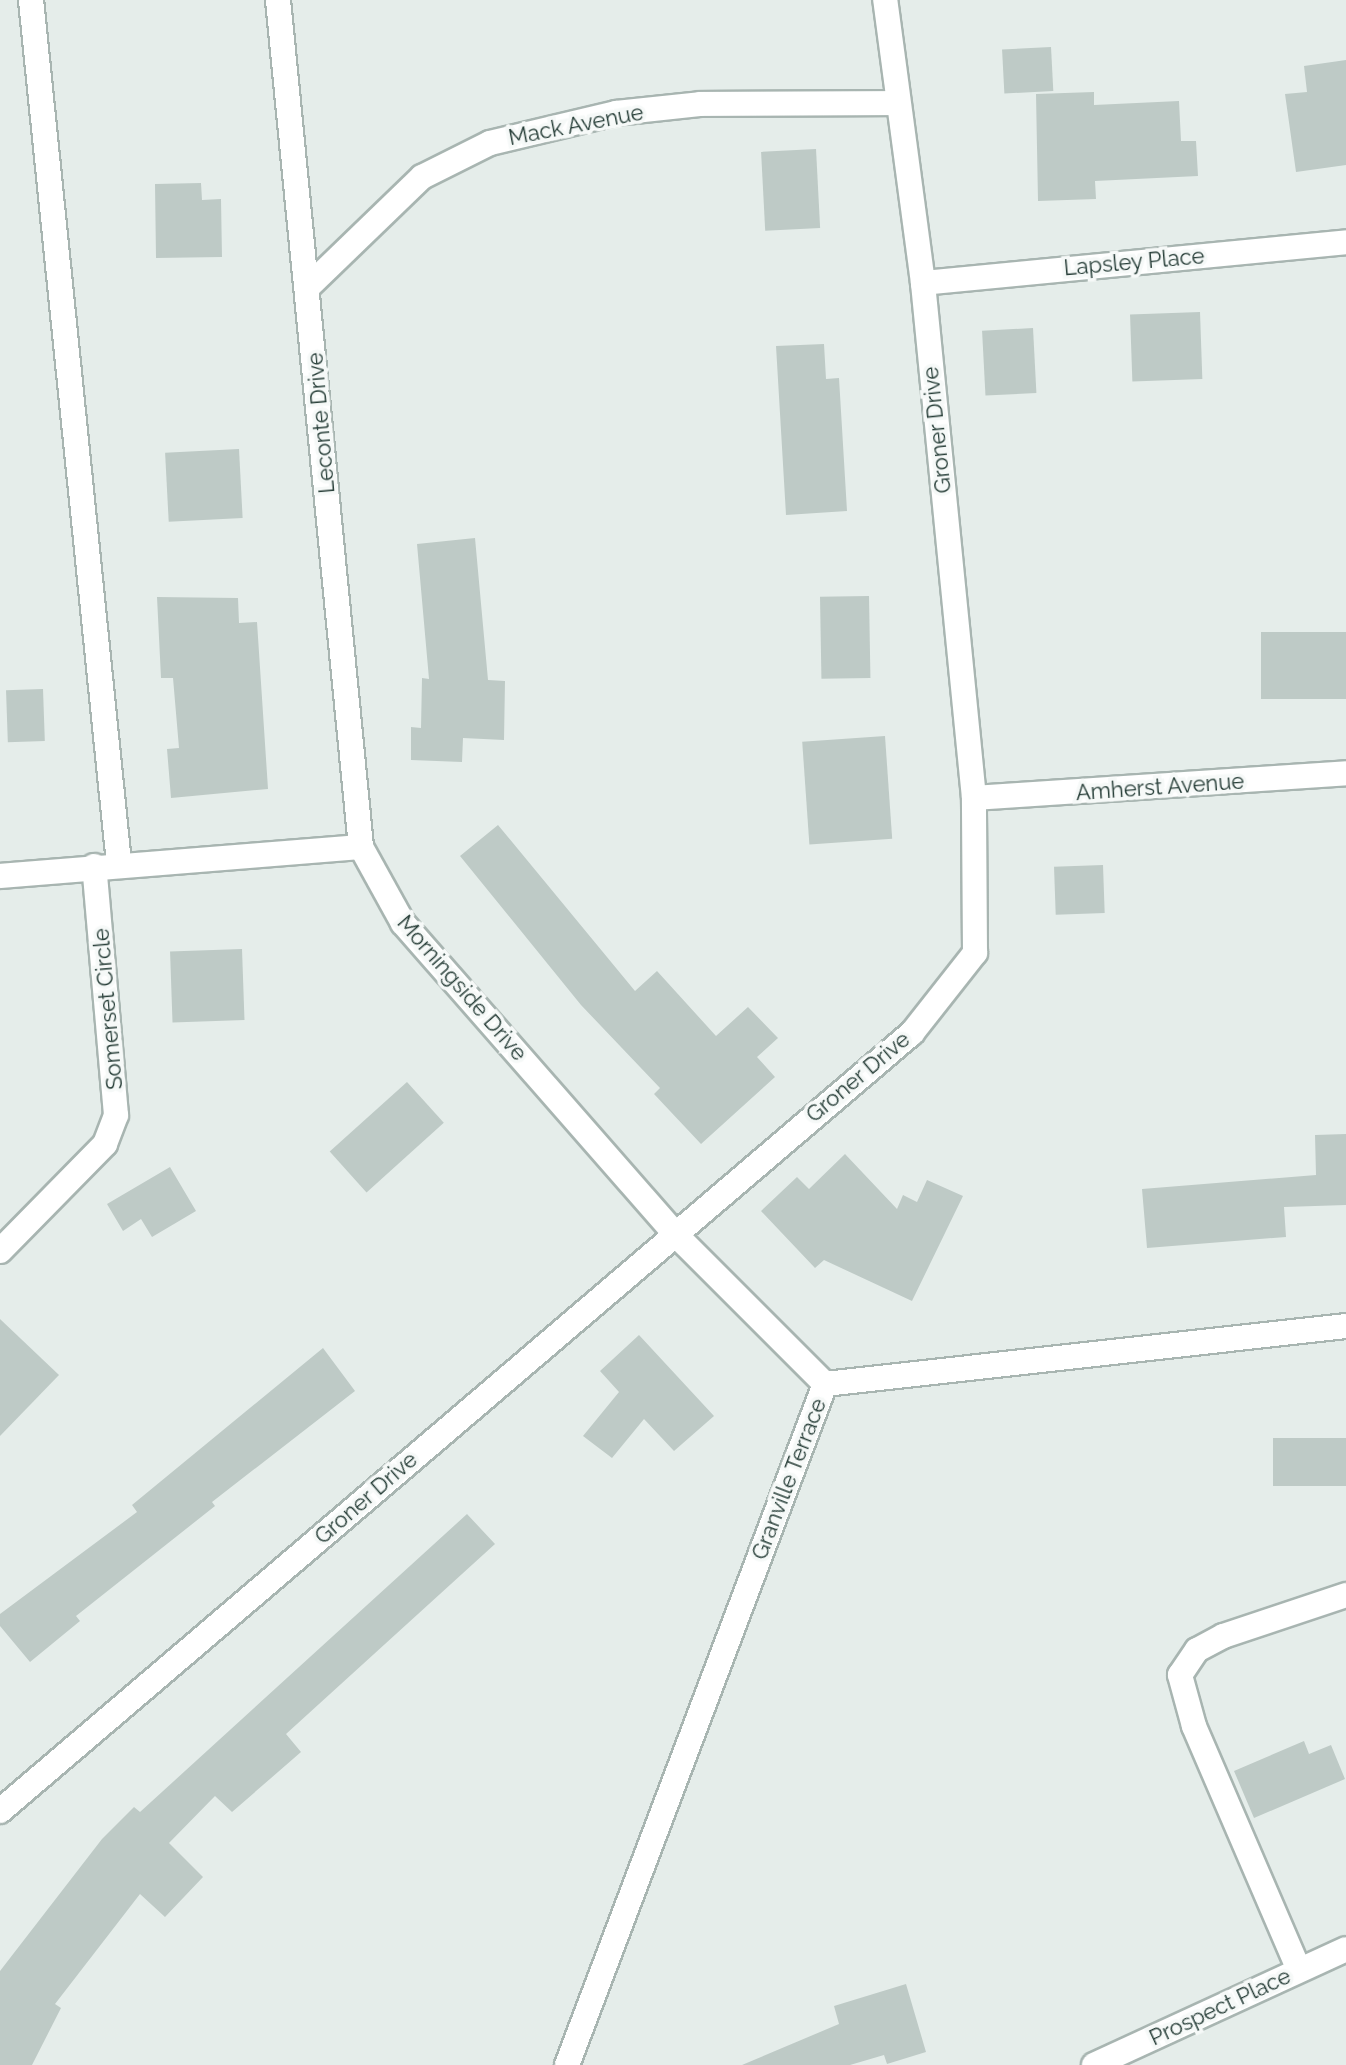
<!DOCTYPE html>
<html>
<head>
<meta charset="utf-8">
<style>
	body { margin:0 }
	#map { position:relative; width:1346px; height:2065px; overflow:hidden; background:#e5edea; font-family:Raleway,sans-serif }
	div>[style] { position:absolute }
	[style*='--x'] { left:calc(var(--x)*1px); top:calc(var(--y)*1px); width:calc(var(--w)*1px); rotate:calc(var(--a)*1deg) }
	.building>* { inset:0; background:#becac6; transform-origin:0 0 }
	.roads { filter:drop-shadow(2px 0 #a8b5b1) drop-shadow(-2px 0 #a8b5b1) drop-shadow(0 2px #a8b5b1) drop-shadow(0 -2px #a8b5b1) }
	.lane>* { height:24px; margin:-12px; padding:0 12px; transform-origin:12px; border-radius:12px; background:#fff }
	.street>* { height:24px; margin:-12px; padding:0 12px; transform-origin:12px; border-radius:12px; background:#fff }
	span { translate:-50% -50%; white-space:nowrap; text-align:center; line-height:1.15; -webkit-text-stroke:7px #f6f9f8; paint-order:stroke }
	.street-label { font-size:22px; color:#263d37 }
</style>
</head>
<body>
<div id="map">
	<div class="building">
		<i style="left:1051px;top:47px;width:44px;height:49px;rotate:87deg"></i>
		<i style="clip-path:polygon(1346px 60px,1346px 165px,1296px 172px,1285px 94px,1307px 92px,1304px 66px)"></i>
		<i style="clip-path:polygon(1094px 92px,1094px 105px,1179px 101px,1181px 141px,1196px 141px,1198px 176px,1095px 181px,1096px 199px,1038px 201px,1036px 94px)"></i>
		<i style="left:816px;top:149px;width:79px;height:55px;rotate:87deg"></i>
		<i style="clip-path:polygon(201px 183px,202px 200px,221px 199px,222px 257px,156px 258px,155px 184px)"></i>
		<i style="left:1200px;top:312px;width:67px;height:70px;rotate:88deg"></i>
		<i style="left:1033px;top:328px;width:65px;height:51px;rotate:87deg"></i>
		<i style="clip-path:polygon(824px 344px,826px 379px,839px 378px,847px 511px,786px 515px,776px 346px)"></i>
		<i style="left:239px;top:449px;width:69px;height:74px;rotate:87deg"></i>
		<i style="clip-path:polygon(475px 538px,488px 680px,505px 681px,504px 740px,463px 738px,462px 762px,411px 760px,411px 727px,421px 728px,422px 678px,429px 679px,417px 544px)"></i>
		<i style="left:869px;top:596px;width:82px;height:49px;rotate:89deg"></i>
		<i style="clip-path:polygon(157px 597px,238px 598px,239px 623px,257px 622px,268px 789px,171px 798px,167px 749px,179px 748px,173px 678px,161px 678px)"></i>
		<i style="left:1346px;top:632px;width:67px;height:85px;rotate:90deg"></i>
		<i style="left:43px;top:689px;width:52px;height:37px;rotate:88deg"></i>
		<i style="left:885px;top:736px;width:103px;height:83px;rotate:86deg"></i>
		<i style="clip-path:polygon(498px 825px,635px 991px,657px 971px,716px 1036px,748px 1007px,778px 1038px,757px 1057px,775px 1077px,701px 1144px,654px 1094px,660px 1088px,581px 1005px,460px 856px)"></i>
		<i style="left:1103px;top:865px;width:48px;height:49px;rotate:88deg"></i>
		<i style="left:242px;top:949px;width:71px;height:72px;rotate:88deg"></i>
		<i style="left:407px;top:1082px;width:55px;height:104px;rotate:48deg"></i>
		<i style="clip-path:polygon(1346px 1134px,1346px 1205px,1284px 1207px,1286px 1237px,1147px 1248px,1142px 1189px,1316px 1175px,1315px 1135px)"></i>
		<i style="clip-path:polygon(845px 1154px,897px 1209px,903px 1195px,917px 1202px,927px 1180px,963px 1196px,912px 1301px,824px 1260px,815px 1268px,761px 1211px,797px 1177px,809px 1189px)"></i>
		<i style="clip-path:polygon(170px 1167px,196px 1211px,152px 1237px,141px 1219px,123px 1231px,107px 1204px)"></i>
		<i style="clip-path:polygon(0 1319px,59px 1375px,0 1436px)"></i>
		<i style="clip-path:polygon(639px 1335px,714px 1416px,674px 1451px,644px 1419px,612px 1458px,583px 1436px,619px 1392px,600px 1371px)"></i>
		<i style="clip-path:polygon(323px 1348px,355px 1391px,212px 1502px,215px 1506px,76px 1616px,80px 1621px,30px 1662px,0 1626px,0 1614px,137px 1512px,132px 1505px)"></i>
		<i style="left:1346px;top:1438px;width:48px;height:73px;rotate:90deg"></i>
		<i style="clip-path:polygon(467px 1514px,495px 1544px,286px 1734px,301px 1752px,232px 1812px,215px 1796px,169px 1843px,203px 1877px,165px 1917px,140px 1894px,55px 2004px,61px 2008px,32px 2065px,0 2065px,0 1971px,102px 1839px,134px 1807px,140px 1812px)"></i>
		<i style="clip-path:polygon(1304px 1741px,1309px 1754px,1331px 1745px,1345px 1779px,1254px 1818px,1234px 1771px)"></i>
		<i style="clip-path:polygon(906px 1984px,926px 2052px,887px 2064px,884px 2055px,850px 2065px,742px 2065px,839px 2024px,834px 2006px)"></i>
	</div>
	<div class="roads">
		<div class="lane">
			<i style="--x:31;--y:0;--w:867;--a:84.18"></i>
			<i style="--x:309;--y:286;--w:157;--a:-44"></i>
			<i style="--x:422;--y:177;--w:76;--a:-26.6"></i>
			<i style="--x:490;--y:143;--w:130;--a:-13.4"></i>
			<i style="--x:616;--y:113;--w:84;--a:-6.1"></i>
			<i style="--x:700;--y:104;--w:197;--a:-0.3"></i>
		</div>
		<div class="street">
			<i style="--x:278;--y:0;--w:851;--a:84.4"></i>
			<i style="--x:361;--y:847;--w:87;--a:61.1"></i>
			<i style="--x:403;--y:923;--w:412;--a:48.8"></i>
			<i style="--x:674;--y:1233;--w:214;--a:45"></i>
			<i style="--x:923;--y:283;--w:425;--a:-5.5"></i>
			<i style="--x:974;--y:798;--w:373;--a:-3.8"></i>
			<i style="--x:0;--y:876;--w:362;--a:-4.6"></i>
			<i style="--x:0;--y:1251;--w:150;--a:-45.5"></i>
			<i style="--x:105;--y:1144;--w:31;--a:-69"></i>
			<i style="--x:116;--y:1115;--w:250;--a:-95"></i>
			<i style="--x:825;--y:1384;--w:524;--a:-6.35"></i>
			<i style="--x:0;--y:1811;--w:1199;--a:-40.47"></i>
			<i style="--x:912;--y:1033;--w:102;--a:-51.8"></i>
			<i style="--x:975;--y:953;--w:155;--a:-90.4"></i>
			<i style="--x:974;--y:798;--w:518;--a:-95.66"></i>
			<i style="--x:923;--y:283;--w:286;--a:-97.6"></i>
			<i style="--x:1299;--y:1970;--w:266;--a:-113.3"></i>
			<i style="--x:1194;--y:1726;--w:53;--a:-105.4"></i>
			<i style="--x:1180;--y:1675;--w:30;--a:-56"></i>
			<i style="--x:1197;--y:1650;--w:30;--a:-28"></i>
			<i style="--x:1223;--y:1636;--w:130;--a:-18.4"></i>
			<i style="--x:567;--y:2065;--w:728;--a:-69.25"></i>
			<i style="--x:1094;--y:2065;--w:277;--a:-24.7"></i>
		</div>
	</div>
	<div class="street-label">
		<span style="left:576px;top:125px;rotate:-11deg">Mack Avenue</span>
		<span style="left:1134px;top:262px;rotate:-5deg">Lapsley Place</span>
		<span style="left:321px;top:423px;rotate:-95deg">Leconte Drive</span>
		<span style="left:937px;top:430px;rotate:-96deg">Groner Drive</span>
		<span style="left:1160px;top:787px;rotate:-4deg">Amherst Avenue</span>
		<span style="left:462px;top:988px;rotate:49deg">Morningside Drive</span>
		<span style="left:108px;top:1009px;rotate:-95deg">Somerset Circle</span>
		<span style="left:858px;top:1077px;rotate:-40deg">Groner Drive</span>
		<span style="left:789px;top:1479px;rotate:-69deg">Granville Terrace</span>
		<span style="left:366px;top:1498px;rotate:-41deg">Groner Drive</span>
		<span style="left:1220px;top:2007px;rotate:-25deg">Prospect Place</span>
	</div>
</div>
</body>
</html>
